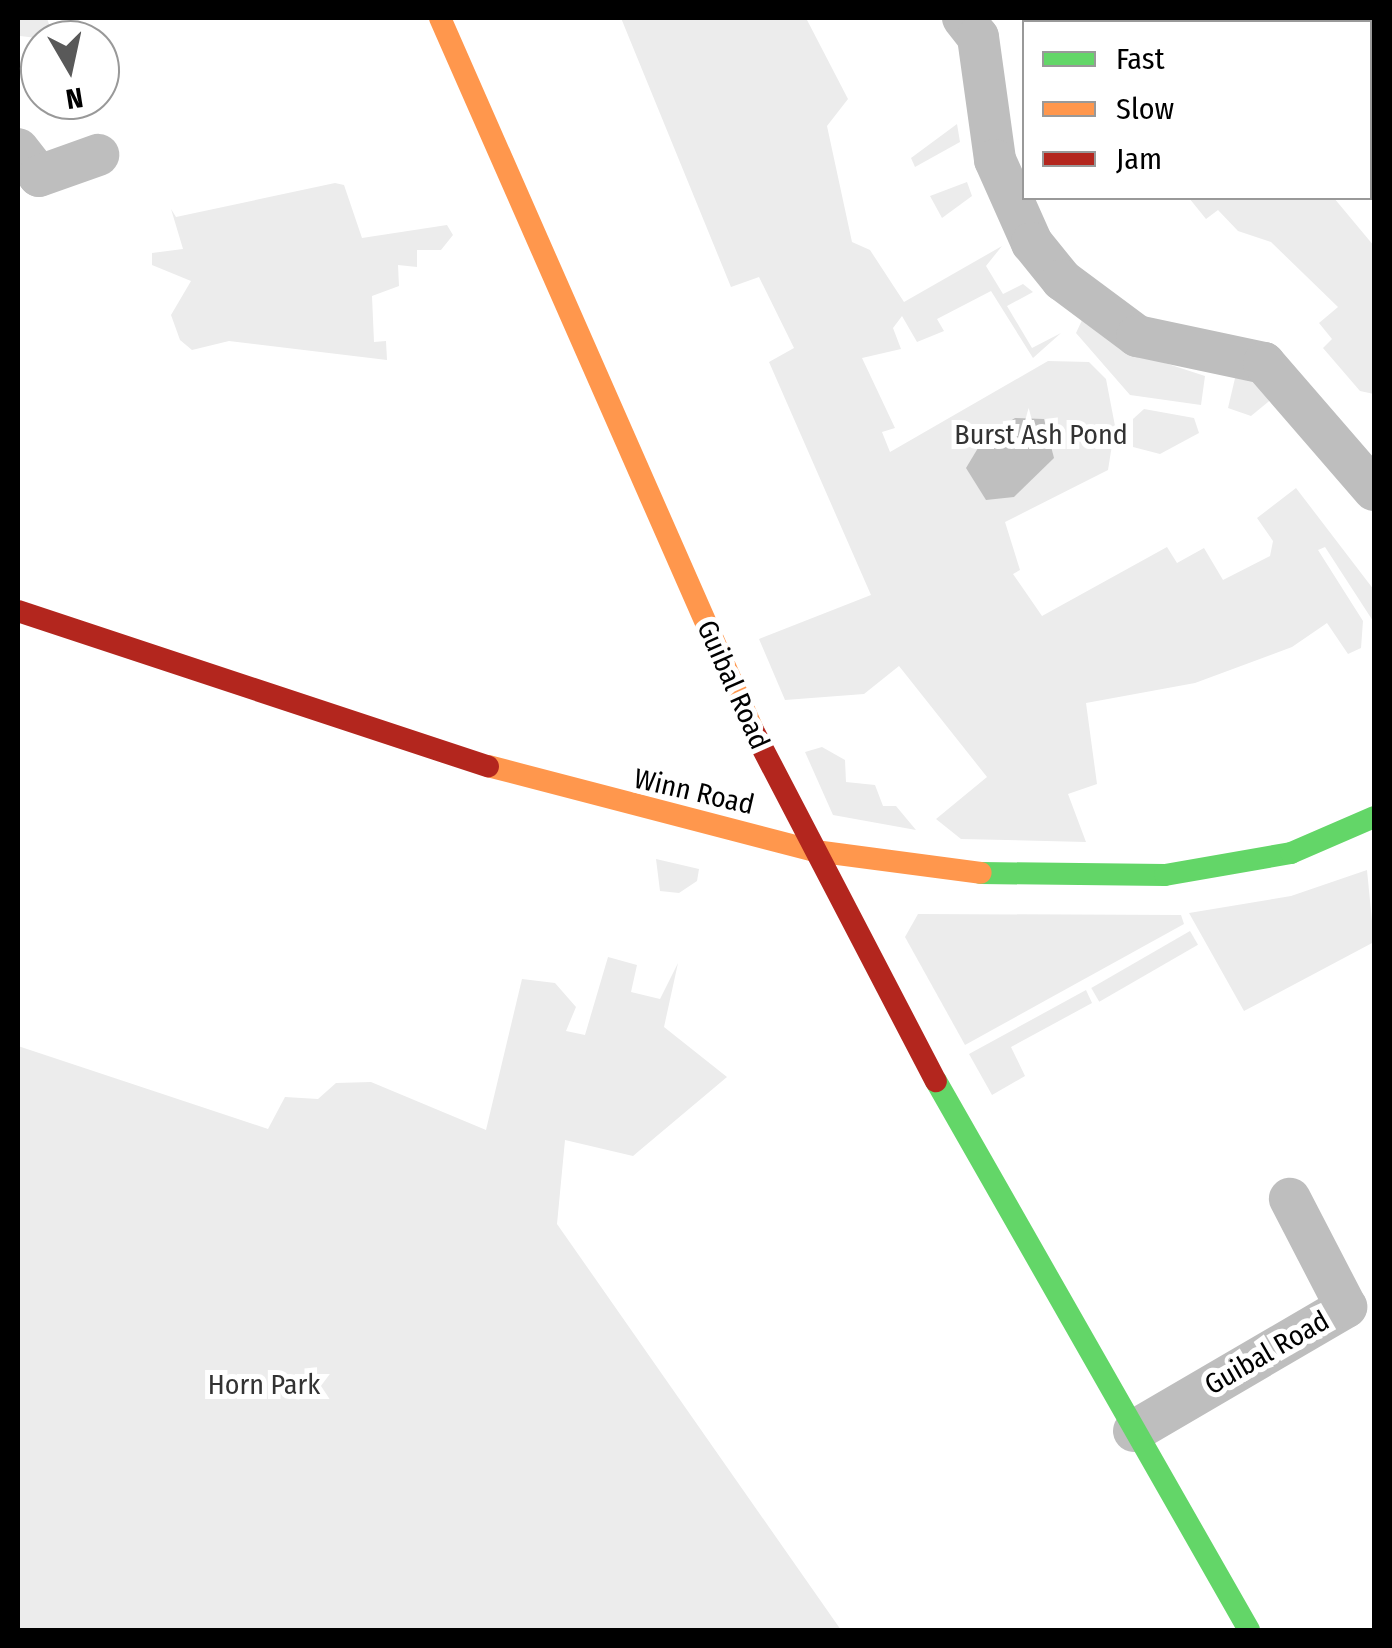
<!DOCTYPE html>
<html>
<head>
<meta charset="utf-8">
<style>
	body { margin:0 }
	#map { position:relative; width:1392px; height:1648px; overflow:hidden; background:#fff; font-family:"Fira Sans Condensed",sans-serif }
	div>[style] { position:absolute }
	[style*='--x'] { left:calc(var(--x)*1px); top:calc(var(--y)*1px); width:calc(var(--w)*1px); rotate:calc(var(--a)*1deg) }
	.green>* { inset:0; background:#ececec; transform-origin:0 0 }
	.water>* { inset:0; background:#bfbfbf }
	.street>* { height:42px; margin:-21px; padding:0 21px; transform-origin:21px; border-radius:21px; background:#bebebe }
	.fast>* { height:22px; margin:-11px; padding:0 11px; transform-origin:11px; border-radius:11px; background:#63d668 }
	.slow>* { height:22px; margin:-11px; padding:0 11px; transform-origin:11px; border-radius:11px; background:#ff974d }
	.jam>* { height:22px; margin:-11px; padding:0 11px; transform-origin:11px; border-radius:11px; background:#b3261e }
	span { translate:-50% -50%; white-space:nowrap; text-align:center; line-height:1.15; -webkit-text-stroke:10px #fff; paint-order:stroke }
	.park-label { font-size:28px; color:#333 }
	.street-label { font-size:28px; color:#000 }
	.frame { position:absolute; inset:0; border:20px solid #000; pointer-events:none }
	.legend { position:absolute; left:1022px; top:20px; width:350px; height:180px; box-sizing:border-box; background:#fff; border:2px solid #999; margin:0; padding:12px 18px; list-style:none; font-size:30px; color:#000 }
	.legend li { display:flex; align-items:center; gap:20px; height:50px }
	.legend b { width:50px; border:2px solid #999 }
	.north { position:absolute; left:20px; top:20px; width:100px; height:100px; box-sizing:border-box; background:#fff; border:2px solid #999; border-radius:50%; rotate:171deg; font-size:28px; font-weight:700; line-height:40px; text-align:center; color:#000 }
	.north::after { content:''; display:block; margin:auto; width:35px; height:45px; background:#595959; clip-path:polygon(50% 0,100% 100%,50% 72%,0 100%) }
</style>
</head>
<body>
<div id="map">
	<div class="green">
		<i style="clip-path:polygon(18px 18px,47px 18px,54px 40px,20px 36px)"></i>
		<i style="clip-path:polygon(621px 18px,806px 18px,848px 99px,827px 126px,852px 242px,870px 250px,904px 302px,1002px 246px,986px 266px,1003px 294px,1023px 284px,1033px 292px,1007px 306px,1032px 348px,1061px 333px,1033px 358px,991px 291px,937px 319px,944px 331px,917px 342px,902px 316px,893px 328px,901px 349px,862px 358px,895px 428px,882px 432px,890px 452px,1048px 361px,1089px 362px,1106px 379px,1115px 426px,1108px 470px,1005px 522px,1020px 570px,1013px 574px,1042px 616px,1167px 547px,1177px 563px,1204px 548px,1223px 580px,1270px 556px,1273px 541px,1257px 518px,1296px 488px,1374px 590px,1373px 621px,1325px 547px,1318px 550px,1363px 621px,1361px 648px,1348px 654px,1327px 623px,1292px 647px,1195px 683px,1086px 703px,1097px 784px,1068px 794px,1086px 842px,961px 839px,936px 819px,987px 777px,899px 666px,864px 694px,785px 700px,759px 639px,871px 595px,769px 362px,794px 348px,759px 277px,731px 287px)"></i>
		<i style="left:1107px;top:18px;width:76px;height:6px"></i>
		<i style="clip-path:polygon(957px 124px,960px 142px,915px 167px,911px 158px)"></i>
		<i style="clip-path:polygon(967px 182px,972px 196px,942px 218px,930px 196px)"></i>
		<i style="clip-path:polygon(335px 183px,344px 185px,362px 238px,447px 225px,453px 235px,441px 250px,417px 250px,417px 267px,398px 265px,399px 286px,372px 296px,374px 342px,386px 341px,387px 360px,229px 341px,192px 350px,180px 340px,171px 315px,191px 281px,152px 265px,152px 253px,183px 249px,171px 209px,176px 217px)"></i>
		<i style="clip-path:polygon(1189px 198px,1334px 198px,1374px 246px,1374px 394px,1360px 391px,1323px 348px,1332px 339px,1319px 323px,1338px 307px,1271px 242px,1238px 231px,1218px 210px,1206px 219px)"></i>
		<i style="clip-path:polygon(1084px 316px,1131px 352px,1205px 376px,1201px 405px,1130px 395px,1076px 333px)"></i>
		<i style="clip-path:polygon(1236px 374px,1279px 393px,1251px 416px,1228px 408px)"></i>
		<i style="clip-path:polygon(1144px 409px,1194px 418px,1199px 433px,1160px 454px,1133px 447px,1133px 419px)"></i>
		<i style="clip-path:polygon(822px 747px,845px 760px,846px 782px,875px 785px,883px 806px,896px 806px,916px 830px,833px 815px,805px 752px)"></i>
		<i style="clip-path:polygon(656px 859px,699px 869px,697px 881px,679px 893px,660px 891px)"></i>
		<i style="clip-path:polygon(1367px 870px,1374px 942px,1244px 1011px,1189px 913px,1291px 896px)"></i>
		<i style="clip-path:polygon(918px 914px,1181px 915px,1184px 924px,965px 1045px,905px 937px)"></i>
		<i style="left:1190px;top:931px;width:16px;height:114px;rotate:60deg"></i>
		<i style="clip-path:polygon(608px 957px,637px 965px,631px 992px,660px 999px,678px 963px,664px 1027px,727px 1077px,633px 1156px,565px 1140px,557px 1224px,841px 1630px,18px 1630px,18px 1046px,268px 1129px,285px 1097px,318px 1099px,336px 1083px,371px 1082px,486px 1130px,522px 979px,555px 983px,576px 1007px,566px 1031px,585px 1035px)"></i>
		<i style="clip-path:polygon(1086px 990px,1092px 1003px,1011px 1047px,1025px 1076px,992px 1095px,969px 1054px)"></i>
	</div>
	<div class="water">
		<i style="clip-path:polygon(1015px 418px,1044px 419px,1054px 458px,1014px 497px,986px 500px,966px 468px,984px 438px)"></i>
	</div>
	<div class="street">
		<i style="--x:963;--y:18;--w:24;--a:52"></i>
		<i style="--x:978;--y:37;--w:124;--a:82.1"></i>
		<i style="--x:995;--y:160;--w:91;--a:66"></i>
		<i style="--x:1032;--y:243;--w:48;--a:51"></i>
		<i style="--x:1062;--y:280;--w:94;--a:36.7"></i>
		<i style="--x:1137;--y:336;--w:130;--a:12"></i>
		<i style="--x:1264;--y:363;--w:168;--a:49.1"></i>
		<i style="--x:18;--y:149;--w:34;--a:52"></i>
		<i style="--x:39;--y:176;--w:63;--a:-19.6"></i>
		<i style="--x:1134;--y:1431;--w:246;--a:-30.3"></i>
		<i style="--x:1346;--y:1307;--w:122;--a:-117.4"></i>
	</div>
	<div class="fast">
		<i style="--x:981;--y:873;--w:184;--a:0.6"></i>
		<i style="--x:1165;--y:875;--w:128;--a:-9.9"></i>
		<i style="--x:1291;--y:853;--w:90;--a:-23.4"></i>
		<i style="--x:936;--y:1081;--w:632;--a:60.31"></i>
	</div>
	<div class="slow">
		<i style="--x:440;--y:18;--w:778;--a:66.27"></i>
		<i style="--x:488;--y:766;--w:338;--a:14.6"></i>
		<i style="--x:815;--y:851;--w:167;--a:7.5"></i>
	</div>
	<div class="jam">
		<i style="--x:18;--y:611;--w:495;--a:18.3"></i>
		<i style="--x:753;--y:730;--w:396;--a:62.5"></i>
	</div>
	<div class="park-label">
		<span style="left:1041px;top:435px">Burst Ash Pond</span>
		<span style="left:264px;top:1385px">Horn Park</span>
	</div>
	<div class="street-label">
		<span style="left:733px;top:685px;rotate:66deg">Guibal Road</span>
		<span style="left:694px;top:792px;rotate:13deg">Winn Road</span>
		<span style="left:1267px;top:1353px;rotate:-30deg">Guibal Road</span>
	</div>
	<div class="frame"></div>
	<ul class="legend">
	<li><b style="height:12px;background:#63d668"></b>Fast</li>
	<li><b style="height:12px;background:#ff974d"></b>Slow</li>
	<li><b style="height:12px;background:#b3261e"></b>Jam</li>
	</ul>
	<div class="north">N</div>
</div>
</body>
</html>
